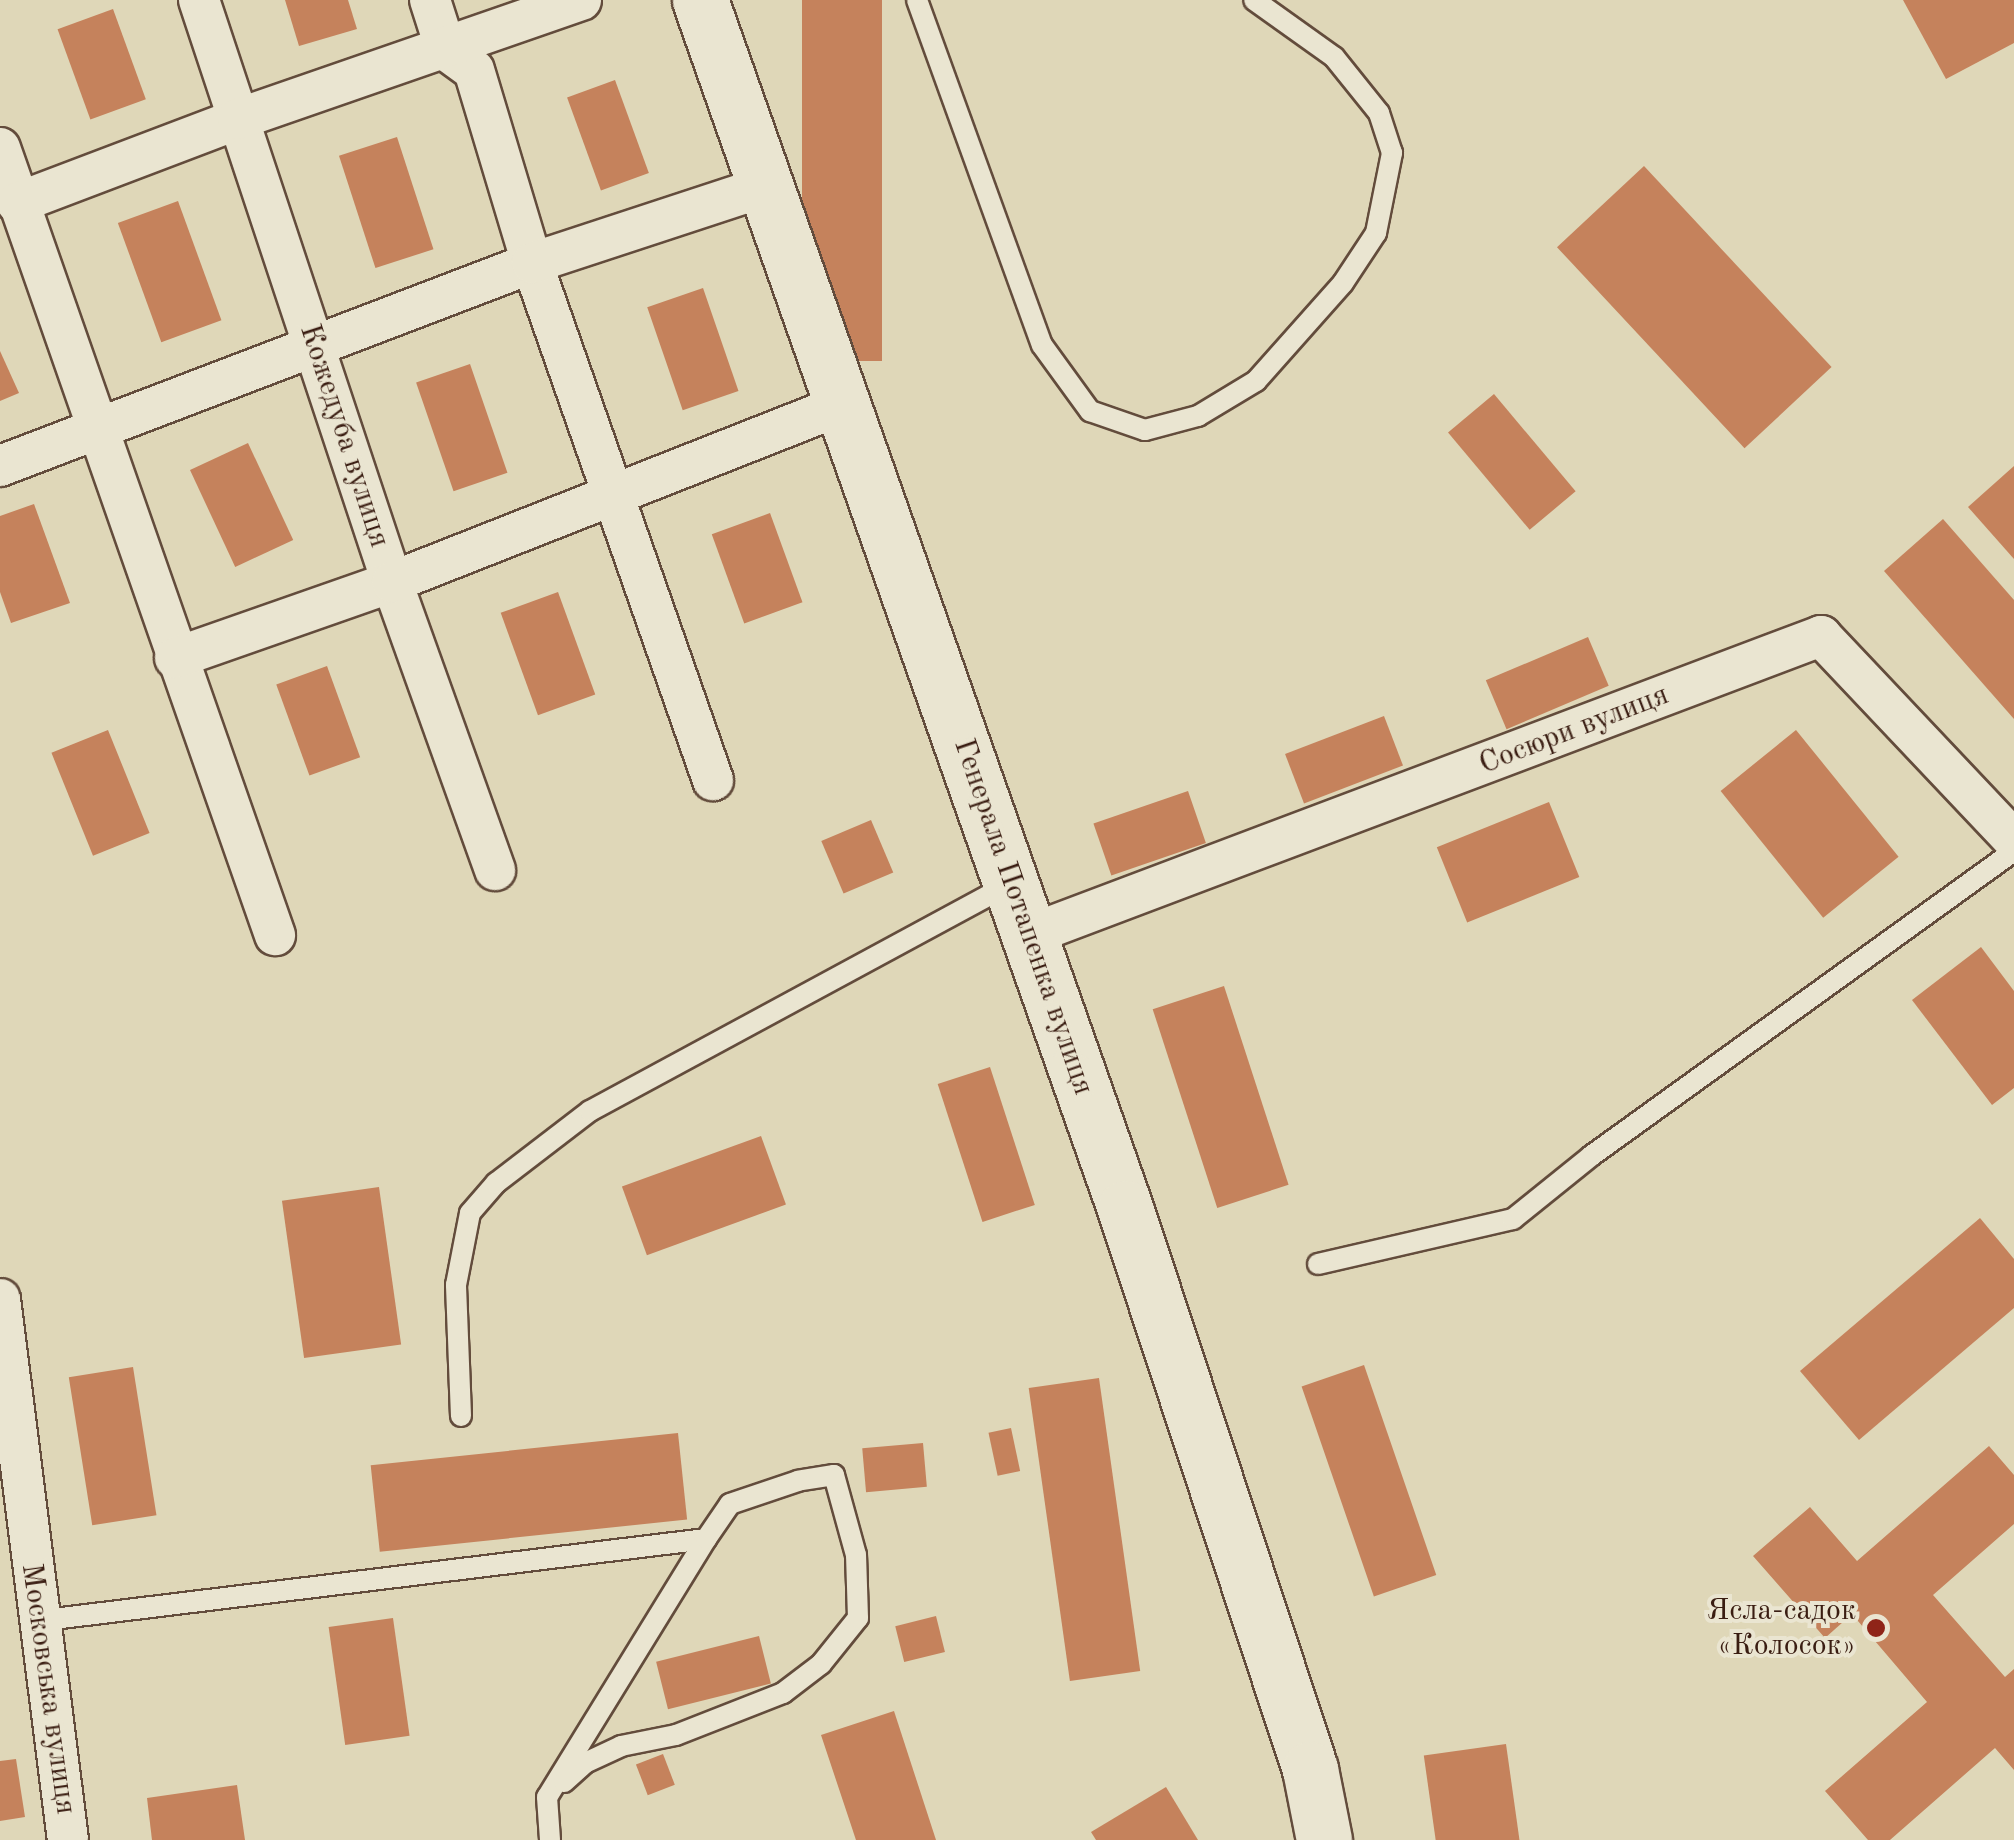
<!DOCTYPE html>
<html>
<head>
<meta charset="utf-8">
<style>
	body { margin:0 }
	#map { position:relative; width:2014px; height:1840px; overflow:hidden; background:#dfd7b8; font-family:"Old Standard TT",serif }
	div>[style] { position:absolute }
	[style*='--x'] { left:calc(var(--x)*1px); top:calc(var(--y)*1px); width:calc(var(--w)*1px); rotate:calc(var(--a)*1deg) }
	.building>* { inset:0; background:#c5825c; transform-origin:0 0 }
	.roads { filter:drop-shadow(2px 0 #634c3c) drop-shadow(-2px 0 #634c3c) drop-shadow(0 2px #634c3c) drop-shadow(0 -2px #634c3c) }
	.lane>* { height:20px; margin:-10px; padding:0 10px; transform-origin:10px; border-radius:10px; background:#eae5d1 }
	.street>* { height:40px; margin:-20px; padding:0 20px; transform-origin:20px; border-radius:20px; background:#eae5d1 }
	.secondary>* { height:55px; margin:-27.5px; padding:0 27.5px; transform-origin:27.5px; border-radius:27.5px; background:#eae5d1 }
	.dots>* { width:28px; height:28px; translate:-50% -50%; box-sizing:border-box; border:5px solid #eae5d1; border-radius:50% }
	span { translate:-50% -50%; white-space:nowrap; text-align:center; line-height:1.15; -webkit-text-stroke:8px #eae5d1; paint-order:stroke }
	.street-label { font-size:30px; color:#3a1d12 }
	.poi-label { font-size:30px; color:#3a1d12 }
	.right { translate:-100% -50%; text-align:right }
</style>
</head>
<body>
<div id="map">
	<div class="building">
		<i style="clip-path:polygon(285px 0,348px 0,357px 29px,299px 46px)"></i>
		<i style="left:802px;top:0;width:80px;height:361px"></i>
		<i style="clip-path:polygon(1903px 0,2014px 0,2014px 43px,1946px 79px)"></i>
		<i style="left:113px;top:9px;width:96px;height:59px;rotate:70deg"></i>
		<i style="left:615px;top:80px;width:99px;height:51px;rotate:70deg"></i>
		<i style="left:397px;top:137px;width:118px;height:61px;rotate:72deg"></i>
		<i style="left:1644px;top:166px;width:275px;height:119px;rotate:47deg"></i>
		<i style="left:178px;top:201px;width:127px;height:64px;rotate:70deg"></i>
		<i style="left:703px;top:288px;width:109px;height:59px;rotate:71deg"></i>
		<i style="clip-path:polygon(0 351px,19px 393px,0 401px)"></i>
		<i style="left:470px;top:364px;width:115px;height:57px;rotate:71deg"></i>
		<i style="left:1494px;top:394px;width:127px;height:60px;rotate:50deg"></i>
		<i style="left:248px;top:443px;width:107px;height:64px;rotate:65deg"></i>
		<i style="clip-path:polygon(2014px 466px,2014px 559px,1968px 507px)"></i>
		<i style="clip-path:polygon(34px 504px,70px 603px,11px 623px,0 592px,0 516px)"></i>
		<i style="left:770px;top:513px;width:95px;height:62px;rotate:70deg"></i>
		<i style="clip-path:polygon(1943px 519px,2014px 600px,2014px 719px,1884px 571px)"></i>
		<i style="left:558px;top:592px;width:109px;height:61px;rotate:70deg"></i>
		<i style="left:1588px;top:637px;width:53px;height:111px;rotate:67deg"></i>
		<i style="left:327px;top:666px;width:97px;height:54px;rotate:70deg"></i>
		<i style="left:1384px;top:716px;width:53px;height:106px;rotate:69deg"></i>
		<i style="left:108px;top:730px;width:111px;height:61px;rotate:68deg"></i>
		<i style="left:1796px;top:730px;width:163px;height:97px;rotate:51deg"></i>
		<i style="left:1188px;top:791px;width:55px;height:100px;rotate:71deg"></i>
		<i style="left:1549px;top:802px;width:81px;height:121px;rotate:68deg"></i>
		<i style="left:871px;top:820px;width:57px;height:54px;rotate:67deg"></i>
		<i style="clip-path:polygon(1981px 947px,2014px 991px,2014px 1088px,1992px 1105px,1912px 1000px)"></i>
		<i style="left:1224px;top:986px;width:209px;height:75px;rotate:72deg"></i>
		<i style="left:990px;top:1067px;width:145px;height:55px;rotate:72deg"></i>
		<i style="left:761px;top:1136px;width:73px;height:148px;rotate:70deg"></i>
		<i style="left:379px;top:1187px;width:159px;height:98px;rotate:82deg"></i>
		<i style="clip-path:polygon(1980px 1218px,2014px 1259px,2014px 1308px,1859px 1440px,1800px 1371px)"></i>
		<i style="left:1364px;top:1365px;width:222px;height:66px;rotate:71deg"></i>
		<i style="left:133px;top:1367px;width:150px;height:65px;rotate:81deg"></i>
		<i style="left:1099px;top:1378px;width:296px;height:71px;rotate:82deg"></i>
		<i style="left:1011px;top:1428px;width:44px;height:23px;rotate:78deg"></i>
		<i style="left:678px;top:1433px;width:87px;height:309px;rotate:84deg"></i>
		<i style="left:923px;top:1443px;width:44px;height:61px;rotate:85deg"></i>
		<i style="clip-path:polygon(1989px 1446px,2014px 1475px,2014px 1524px,1933px 1595px,2005px 1677px,2014px 1669px,2014px 1770px,1995px 1748px,1890px 1840px,1868px 1840px,1825px 1791px,1927px 1702px,1852px 1614px,1825px 1638px,1753px 1556px,1810px 1507px,1857px 1561px)"></i>
		<i style="left:936px;top:1616px;width:37px;height:42px;rotate:76deg"></i>
		<i style="left:393px;top:1618px;width:119px;height:65px;rotate:82deg"></i>
		<i style="left:759px;top:1636px;width:49px;height:106px;rotate:76deg"></i>
		<i style="clip-path:polygon(894px 1711px,936px 1840px,856px 1840px,821px 1735px)"></i>
		<i style="left:1506px;top:1744px;width:97px;height:83px;rotate:82deg"></i>
		<i style="left:663px;top:1754px;width:33px;height:29px;rotate:69deg"></i>
		<i style="clip-path:polygon(16px 1759px,25px 1817px,0 1821px,0 1761px)"></i>
		<i style="clip-path:polygon(237px 1785px,245px 1840px,152px 1840px,147px 1798px)"></i>
		<i style="clip-path:polygon(1166px 1787px,1198px 1840px,1096px 1840px,1091px 1832px)"></i>
	</div>
	<div class="roads">
		<div class="lane">
			<i style="--x:917;--y:0;--w:367;--a:70.1"></i>
			<i style="--x:1042;--y:345;--w:82;--a:54"></i>
			<i style="--x:1090;--y:411;--w:58;--a:19.1"></i>
			<i style="--x:1145;--y:430;--w:55;--a:-14.8"></i>
			<i style="--x:1198;--y:416;--w:68;--a:-31.1"></i>
			<i style="--x:1256;--y:381;--w:131;--a:-48.4"></i>
			<i style="--x:1343;--y:283;--w:60;--a:-56.6"></i>
			<i style="--x:1376;--y:233;--w:82;--a:-78.7"></i>
			<i style="--x:1392;--y:153;--w:42;--a:-108"></i>
			<i style="--x:1379;--y:113;--w:72;--a:-128.8"></i>
			<i style="--x:1334;--y:57;--w:98;--a:-144.5"></i>
			<i style="--x:1318;--y:1264;--w:200;--a:-13"></i>
			<i style="--x:1513;--y:1219;--w:100;--a:-38.9"></i>
			<i style="--x:1591;--y:1156;--w:521;--a:-35.79"></i>
			<i style="--x:461;--y:1416;--w:131;--a:-92.2"></i>
			<i style="--x:456;--y:1285;--w:73;--a:-79"></i>
			<i style="--x:470;--y:1213;--w:40;--a:-49"></i>
			<i style="--x:496;--y:1183;--w:118;--a:-37.5"></i>
			<i style="--x:590;--y:1111;--w:477;--a:-28.4"></i>
			<i style="--x:37;--y:1621;--w:674;--a:-6.99"></i>
			<i style="--x:706;--y:1539;--w:303;--a:121.6"></i>
			<i style="--x:547;--y:1797;--w:43;--a:86"></i>
			<i style="--x:564;--y:1782;--w:28;--a:-42"></i>
			<i style="--x:585;--y:1763;--w:40;--a:-25"></i>
			<i style="--x:621;--y:1746;--w:56;--a:-11.3"></i>
			<i style="--x:676;--y:1735;--w:115;--a:-21.4"></i>
			<i style="--x:783;--y:1693;--w:48;--a:-37.3"></i>
			<i style="--x:821;--y:1664;--w:59;--a:-51.2"></i>
			<i style="--x:858;--y:1618;--w:63;--a:-91.8"></i>
			<i style="--x:856;--y:1555;--w:83;--a:-105.4"></i>
			<i style="--x:834;--y:1475;--w:36;--a:171"></i>
			<i style="--x:798;--y:1481;--w:72;--a:161.3"></i>
			<i style="--x:730;--y:1504;--w:42;--a:124.4"></i>
		</div>
		<div class="street">
			<i style="--x:199;--y:0;--w:613;--a:71.65"></i>
			<i style="--x:392;--y:582;--w:306;--a:70.3"></i>
			<i style="--x:430;--y:0;--w:52;--a:72.3"></i>
			<i style="--x:446;--y:50;--w:34;--a:36"></i>
			<i style="--x:474;--y:70;--w:202;--a:73.3"></i>
			<i style="--x:532;--y:263;--w:548;--a:70.71"></i>
			<i style="--x:0;--y:148;--w:834;--a:70.74"></i>
			<i style="--x:17;--y:203;--w:236;--a:-20.8"></i>
			<i style="--x:238;--y:119;--w:363;--a:-19.1"></i>
			<i style="--x:0;--y:466;--w:569;--a:-20.89"></i>
			<i style="--x:532;--y:263;--w:246;--a:-18.2"></i>
			<i style="--x:175;--y:658;--w:230;--a:-19.3"></i>
			<i style="--x:392;--y:582;--w:485;--a:-21.5"></i>
			<i style="--x:1029;--y:935;--w:847;--a:-20.68"></i>
			<i style="--x:1821;--y:636;--w:281;--a:46.6"></i>
			<i style="--x:0;--y:1299;--w:545;--a:82.84"></i>
		</div>
		<div class="secondary">
			<i style="--x:700;--y:0;--w:1281;--a:70.62"></i>
			<i style="--x:1125;--y:1208;--w:591;--a:71.75"></i>
			<i style="--x:1310;--y:1769;--w:72;--a:78.8"></i>
		</div>
	</div>
	<div class="dots">
		<i style="left:1876px;top:1628px;background:#8f2418"></i>
	</div>
	<div class="street-label">
		<span style="left:344px;top:436px;rotate:72deg">Кожедуба вулиця</span>
		<span style="left:1574px;top:730px;rotate:-21deg">Сосюри вулиця</span>
		<span style="left:1023px;top:917px;rotate:71deg">Генерала Потапенка вулиця</span>
		<span style="left:48px;top:1689px;rotate:82deg">Московська вулиця</span>
	</div>
	<div class="poi-label">
		<span class="right" style="left:1856px;top:1628px">Ясла-садок<br>«Колосок»</span>
	</div>
</div>
</body>
</html>
